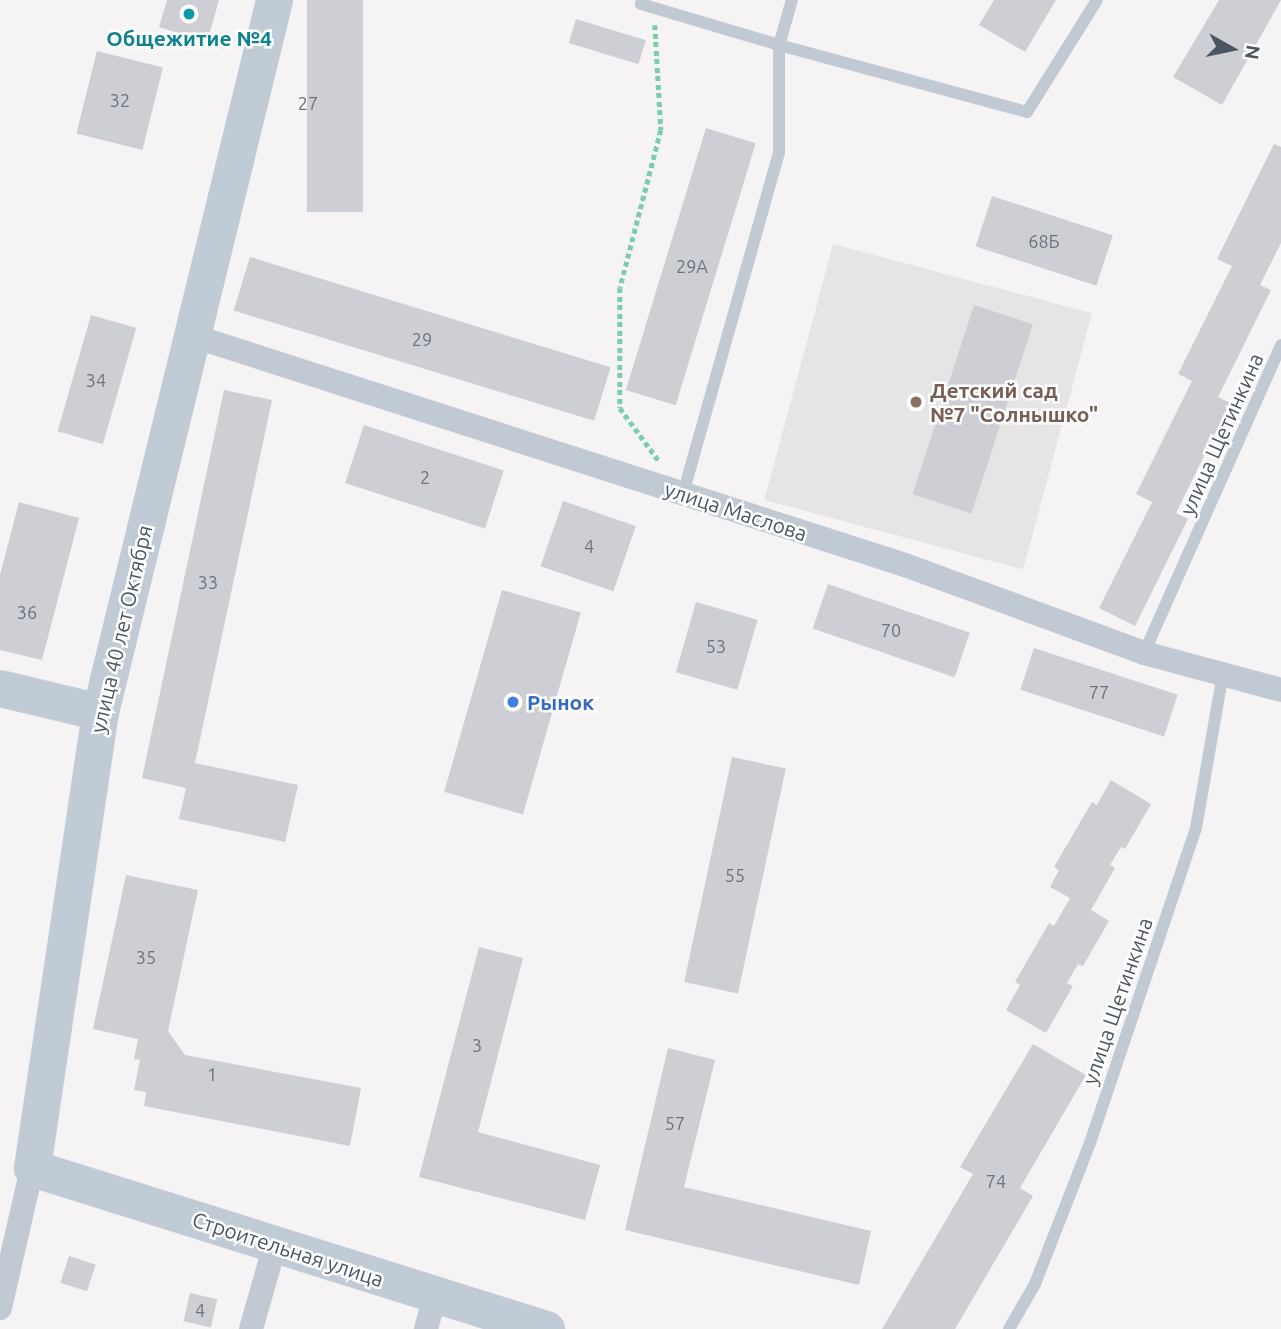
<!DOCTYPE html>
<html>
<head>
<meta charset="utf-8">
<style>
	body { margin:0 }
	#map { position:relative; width:1281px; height:1329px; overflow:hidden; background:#f5f3f3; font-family:Ubuntu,sans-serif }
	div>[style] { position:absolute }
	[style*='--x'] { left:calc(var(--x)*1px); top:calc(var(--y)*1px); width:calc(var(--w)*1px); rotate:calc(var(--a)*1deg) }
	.education>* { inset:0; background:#e6e4e5; transform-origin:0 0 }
	.building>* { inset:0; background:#cdcfd5; transform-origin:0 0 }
	.path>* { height:4.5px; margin-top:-2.25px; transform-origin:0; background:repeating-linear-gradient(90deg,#7ad0a6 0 5px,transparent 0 8.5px) }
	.lane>* { height:12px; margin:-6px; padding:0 6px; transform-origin:6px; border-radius:6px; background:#c1cad2 }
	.street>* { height:24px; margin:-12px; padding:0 12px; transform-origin:12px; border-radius:12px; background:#c1cad2 }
	.secondary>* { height:37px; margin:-18.5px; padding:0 18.5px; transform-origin:18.5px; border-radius:18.5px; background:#c1cbd6 }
	.dots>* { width:19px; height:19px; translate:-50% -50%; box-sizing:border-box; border:4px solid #fff; border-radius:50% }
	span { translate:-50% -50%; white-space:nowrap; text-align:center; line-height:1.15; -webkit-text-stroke:5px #fff; paint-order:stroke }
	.number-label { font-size:18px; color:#6b747e }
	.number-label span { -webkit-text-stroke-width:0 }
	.culture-label { font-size:21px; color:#0d838f; font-weight:700 }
	.education-label { font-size:21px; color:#785e54; font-weight:700 }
	.left { translate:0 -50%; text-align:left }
	.street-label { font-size:21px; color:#4a5661 }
	.shop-label { font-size:21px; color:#366cbe; font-weight:700 }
	.north { position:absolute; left:1197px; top:14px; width:70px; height:70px; -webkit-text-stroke:5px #fff; paint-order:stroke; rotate:99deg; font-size:19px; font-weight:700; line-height:28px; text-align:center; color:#4a5661 }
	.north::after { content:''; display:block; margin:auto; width:24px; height:32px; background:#4a5661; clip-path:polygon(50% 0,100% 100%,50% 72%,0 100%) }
</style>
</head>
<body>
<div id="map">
	<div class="education">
		<i style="left:833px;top:244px;width:268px;height:265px;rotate:15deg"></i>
	</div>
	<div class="building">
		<i style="clip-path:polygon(167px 0,219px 0,207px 42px,159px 27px)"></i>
		<i style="left:307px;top:0;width:56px;height:212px"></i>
		<i style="clip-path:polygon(994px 0,1056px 0,1025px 52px,979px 25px)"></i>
		<i style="clip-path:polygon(1219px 0,1281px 0,1222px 105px,1173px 77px)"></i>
		<i style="left:576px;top:19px;width:73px;height:25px;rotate:17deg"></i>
		<i style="left:97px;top:51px;width:68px;height:85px;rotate:14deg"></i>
		<i style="left:706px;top:128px;width:52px;height:274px;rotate:17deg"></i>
		<i style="clip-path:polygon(1274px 144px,1281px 147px,1281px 243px,1260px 285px,1271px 290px,1218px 397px,1230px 403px,1176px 513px,1188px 519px,1135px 626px,1099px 608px,1152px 502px,1136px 494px,1192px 381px,1178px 374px,1232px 266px,1217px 259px)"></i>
		<i style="left:992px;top:196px;width:127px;height:53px;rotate:18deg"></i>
		<i style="left:250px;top:257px;width:377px;height:56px;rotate:17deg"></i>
		<i style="left:974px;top:305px;width:62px;height:199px;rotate:18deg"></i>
		<i style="left:91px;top:315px;width:47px;height:121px;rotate:16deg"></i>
		<i style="clip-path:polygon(224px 390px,272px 400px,195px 763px,298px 785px,285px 842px,179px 819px,186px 788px,142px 778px)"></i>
		<i style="left:364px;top:425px;width:147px;height:61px;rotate:18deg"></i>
		<i style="left:563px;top:501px;width:77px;height:69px;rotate:19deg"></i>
		<i style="clip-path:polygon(19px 502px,79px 518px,42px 660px,0 650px,0 575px)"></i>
		<i style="left:828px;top:584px;width:150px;height:47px;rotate:19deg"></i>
		<i style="left:502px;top:590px;width:82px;height:210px;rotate:16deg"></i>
		<i style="left:696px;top:602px;width:64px;height:73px;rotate:16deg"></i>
		<i style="left:1034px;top:648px;width:151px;height:44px;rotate:18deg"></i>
		<i style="left:732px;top:757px;width:55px;height:230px;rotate:12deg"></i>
		<i style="clip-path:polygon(1111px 780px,1151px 804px,1125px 849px,1121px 847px,1110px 865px,1115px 868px,1091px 910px,1109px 921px,1083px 966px,1078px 964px,1067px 983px,1073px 986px,1046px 1033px,1006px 1010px,1020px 985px,1015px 982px,1049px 923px,1054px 926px,1070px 898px,1050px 887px,1059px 870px,1054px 867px,1092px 802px,1097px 805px)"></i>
		<i style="clip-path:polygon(126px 875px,198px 890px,168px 1031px,185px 1055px,361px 1088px,350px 1146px,144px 1106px,146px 1092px,134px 1090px,140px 1060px,134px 1059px,138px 1039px,93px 1029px)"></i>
		<i style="clip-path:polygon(479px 947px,523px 958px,478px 1132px,600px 1165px,585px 1220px,419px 1177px)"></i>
		<i style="clip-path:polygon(1033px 1044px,1086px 1075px,1020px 1188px,1033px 1196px,955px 1329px,882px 1329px,973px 1174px,960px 1167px)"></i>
		<i style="clip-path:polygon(668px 1048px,715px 1060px,684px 1187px,871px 1231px,859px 1285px,625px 1230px)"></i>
		<i style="left:69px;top:1256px;width:28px;height:28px;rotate:18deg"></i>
		<i style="left:190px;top:1293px;width:28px;height:29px;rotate:13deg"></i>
	</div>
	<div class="path">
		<i style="--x:655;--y:25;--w:105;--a:86.7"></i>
		<i style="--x:661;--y:130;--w:163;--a:104.5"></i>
		<i style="--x:620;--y:288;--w:120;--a:90"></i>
		<i style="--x:620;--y:408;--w:66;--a:53.7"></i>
	</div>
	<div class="lane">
		<i style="--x:642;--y:0;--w:4;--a:104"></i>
		<i style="--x:641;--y:4;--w:144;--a:16.5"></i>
		<i style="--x:779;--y:45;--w:257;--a:15.1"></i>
		<i style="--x:1027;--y:112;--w:132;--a:-58"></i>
		<i style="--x:683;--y:494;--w:354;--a:-74.3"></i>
		<i style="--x:779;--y:153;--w:108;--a:-90"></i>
		<i style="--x:779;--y:45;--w:47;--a:-73.9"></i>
		<i style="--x:1144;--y:653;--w:337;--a:-66"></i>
		<i style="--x:1009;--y:1329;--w:52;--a:-60"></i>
		<i style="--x:1035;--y:1284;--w:151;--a:-68.7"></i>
		<i style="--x:1090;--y:1143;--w:332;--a:-71.4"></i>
		<i style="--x:1196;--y:828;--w:157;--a:-80.1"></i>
	</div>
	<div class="street">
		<i style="--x:190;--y:335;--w:751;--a:17.83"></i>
		<i style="--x:905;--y:565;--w:255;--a:20.2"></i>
		<i style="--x:1144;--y:653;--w:142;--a:15.1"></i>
		<i style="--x:0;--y:1308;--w:144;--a:-77.1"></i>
		<i style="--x:251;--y:1329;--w:87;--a:-74.1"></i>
		<i style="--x:426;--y:1329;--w:34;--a:-75"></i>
	</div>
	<div class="secondary">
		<i style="--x:274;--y:0;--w:733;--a:103.73"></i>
		<i style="--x:100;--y:712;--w:461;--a:98.5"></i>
		<i style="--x:32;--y:1168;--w:539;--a:17.39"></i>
		<i style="--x:0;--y:688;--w:103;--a:13.5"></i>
	</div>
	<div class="dots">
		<i style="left:189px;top:14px;background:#0f9aa8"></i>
		<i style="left:916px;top:402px;background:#8d6e63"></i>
		<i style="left:513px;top:702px;background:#3f7fe0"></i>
	</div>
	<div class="number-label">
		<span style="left:120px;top:100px">32</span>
		<span style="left:308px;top:103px">27</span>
		<span style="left:1044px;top:241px">68Б</span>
		<span style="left:692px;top:266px">29А</span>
		<span style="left:422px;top:339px">29</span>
		<span style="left:96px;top:380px">34</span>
		<span style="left:425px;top:477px">2</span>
		<span style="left:589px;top:546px">4</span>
		<span style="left:208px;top:582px">33</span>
		<span style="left:27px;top:612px">36</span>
		<span style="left:891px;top:630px">70</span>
		<span style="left:716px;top:646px">53</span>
		<span style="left:1099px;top:692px">77</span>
		<span style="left:735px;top:875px">55</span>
		<span style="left:146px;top:957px">35</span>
		<span style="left:477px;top:1045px">3</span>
		<span style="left:212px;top:1074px">1</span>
		<span style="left:675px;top:1123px">57</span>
		<span style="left:996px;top:1181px">74</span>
		<span style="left:200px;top:1310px">4</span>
	</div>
	<div class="culture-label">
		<span style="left:189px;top:38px">Общежитие №4</span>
	</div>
	<div class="education-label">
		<span class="left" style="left:930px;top:402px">Детский сад<br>№7 "Солнышко"</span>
	</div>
	<div class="street-label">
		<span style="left:1221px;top:434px;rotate:-66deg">улица Щетинкина</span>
		<span style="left:736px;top:511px;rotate:18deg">улица Маслова</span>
		<span style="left:121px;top:629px;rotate:-77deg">улица 40 лет Октября</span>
		<span style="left:1117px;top:1001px;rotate:-71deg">улица Щетинкина</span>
		<span style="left:288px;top:1249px;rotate:18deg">Строительная улица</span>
	</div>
	<div class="shop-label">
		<span class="left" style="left:527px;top:702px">Рынок</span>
	</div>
	<div class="north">N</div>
</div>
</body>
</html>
